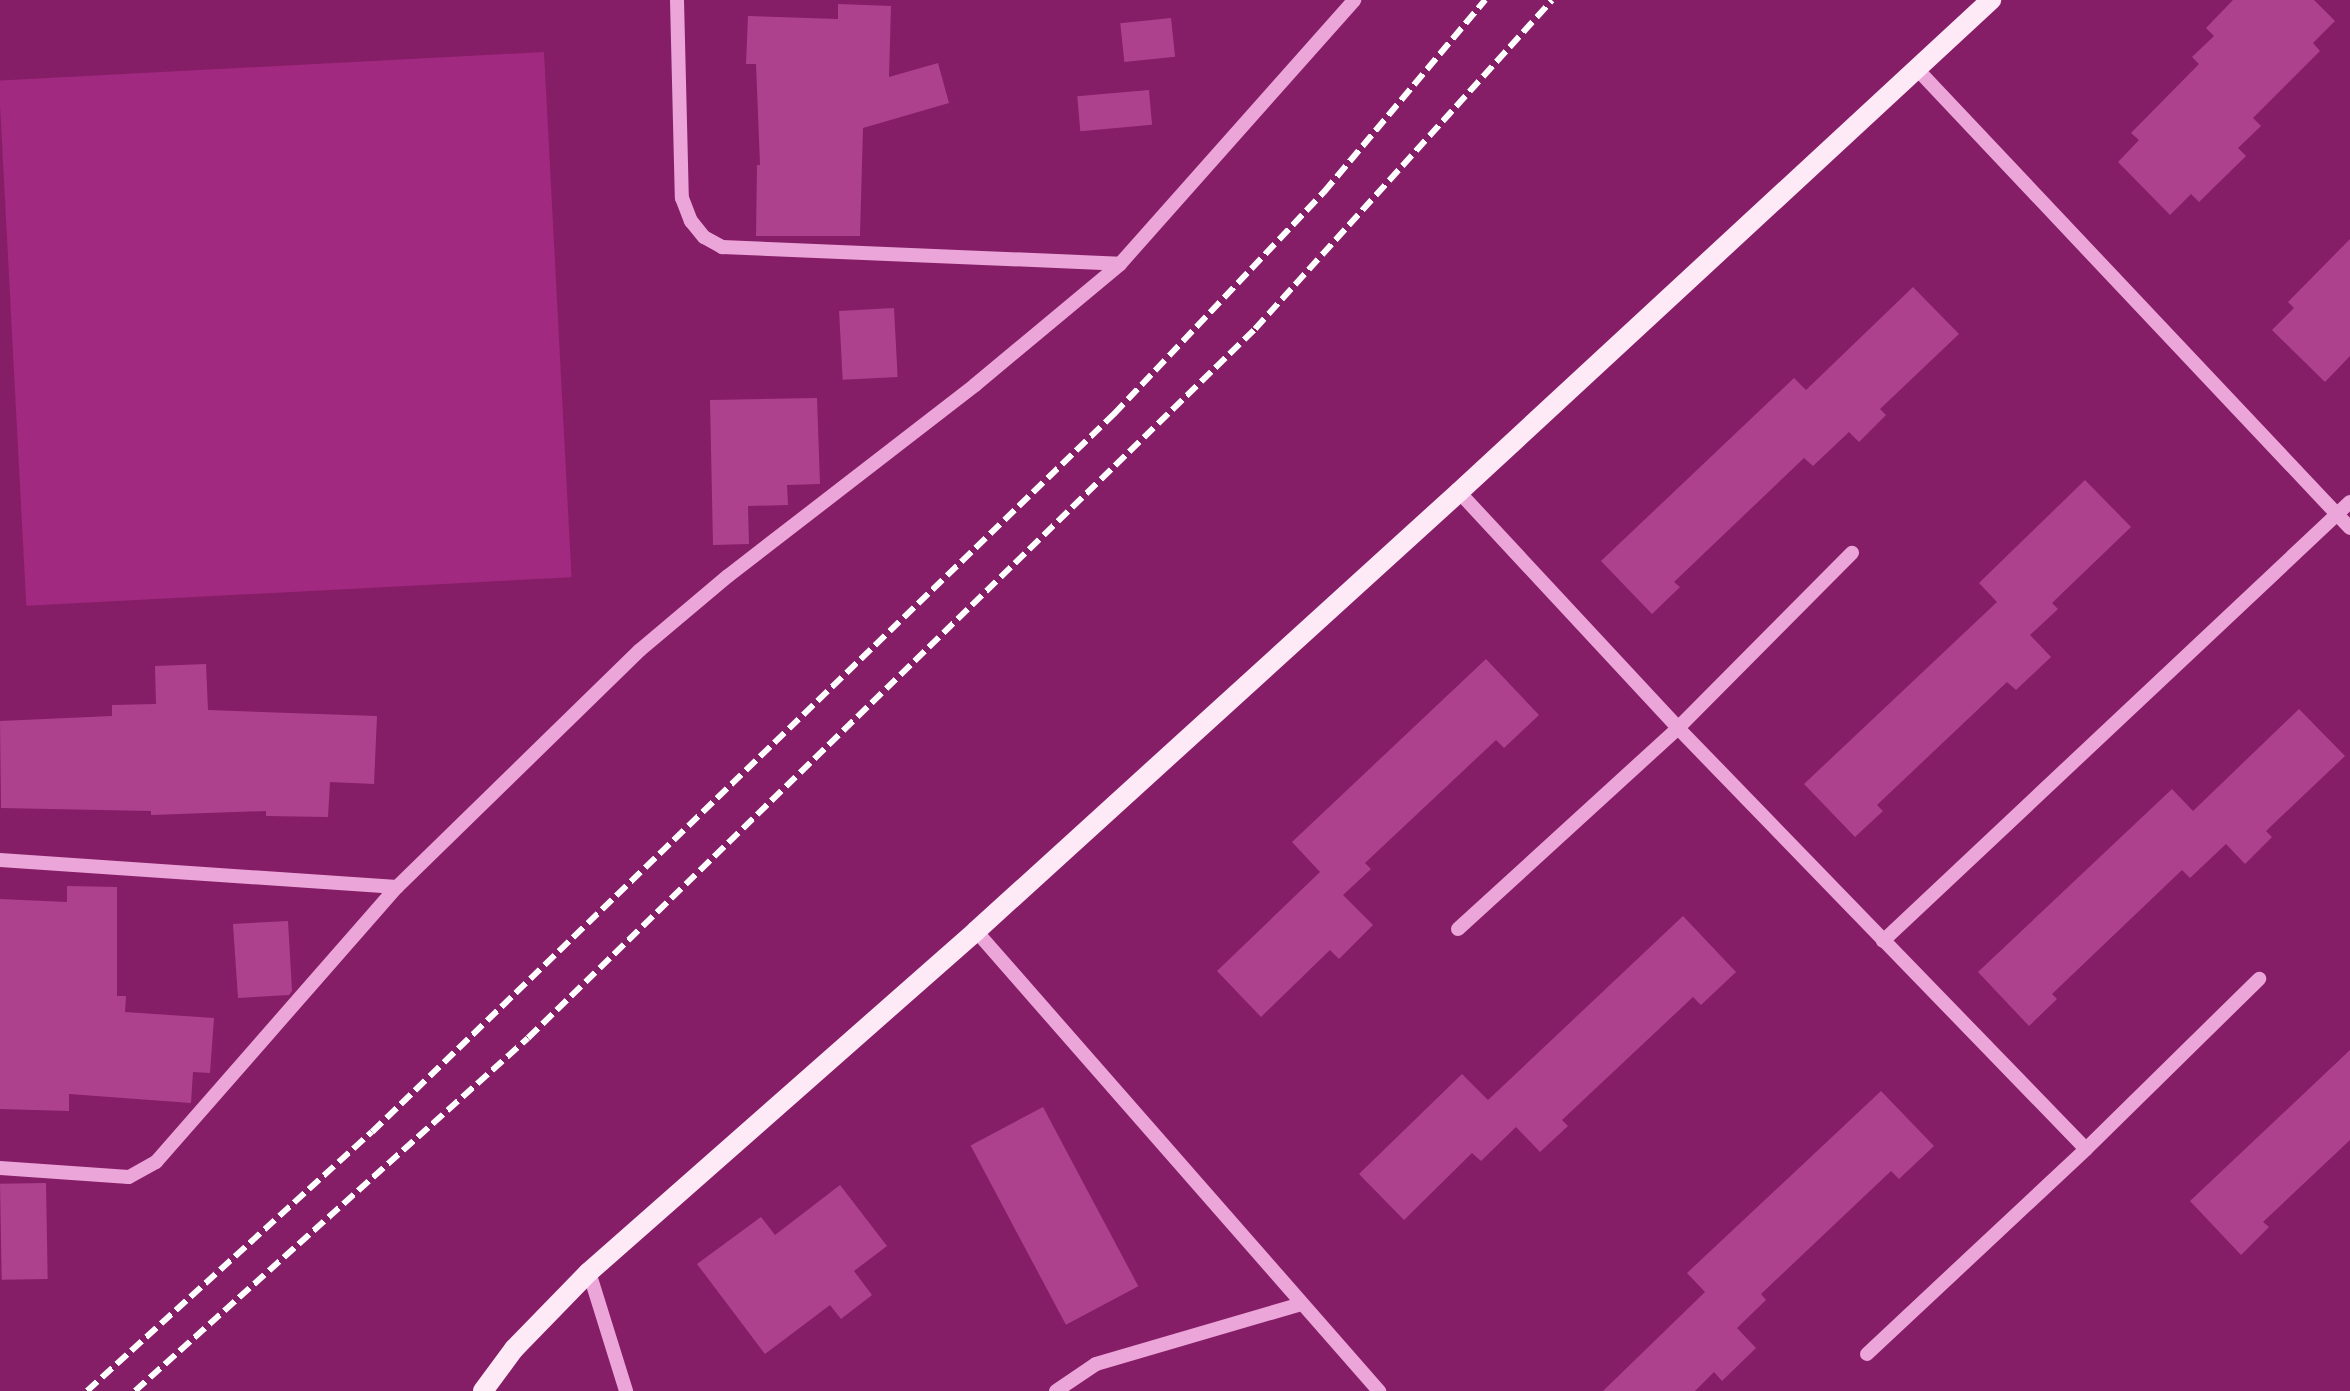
<!DOCTYPE html>
<html>
<head>
<meta charset="utf-8">
<style>
	body { margin:0 }
	#map { position:relative; width:2350px; height:1391px; overflow:hidden; background:#861d67; font-family:"Sofia Sans Condensed",sans-serif }
	div>[style] { position:absolute }
	[style*='--x'] { left:calc(var(--x)*1px); top:calc(var(--y)*1px); width:calc(var(--w)*1px); rotate:calc(var(--a)*1deg) }
	.green>* { inset:0; background:#a1297f; transform-origin:0 0 }
	.building>* { inset:0; background:#ad418e; transform-origin:0 0 }
	.minor>* { height:14px; margin:-7px; padding:0 7px; transform-origin:7px; border-radius:7px; background:#eba5d8 }
	.major>* { height:20px; margin:-10px; padding:0 10px; transform-origin:10px; border-radius:10px; background:#fee9f7 }
	.rail>* { height:6px; margin-top:-3px; transform-origin:0; background:repeating-linear-gradient(90deg,#fff 0 14px,transparent 0 20px) }
	span { translate:-50% -50%; white-space:nowrap; text-align:center; line-height:1.15; -webkit-text-stroke:6px #861d67; paint-order:stroke }
</style>
</head>
<body>
<div id="map">
	<div class="green">
		<i style="left:544px;top:52px;width:526px;height:546px;rotate:87deg"></i>
	</div>
	<div class="building">
		<i style="clip-path:polygon(2233px 0,2314px 0,2335px 21px,2313px 43px,2320px 51px,2253px 118px,2261px 126px,2238px 148px,2246px 156px,2199px 202px,2191px 194px,2170px 215px,2118px 162px,2139px 140px,2131px 133px,2199px 64px,2192px 57px,2214px 36px,2206px 28px)"></i>
		<i style="clip-path:polygon(838px 4px,891px 6px,889px 77px,938px 63px,949px 103px,863px 128px,860px 236px,756px 236px,757px 165px,760px 165px,756px 64px,746px 64px,748px 16px,838px 19px)"></i>
		<i style="left:1171px;top:18px;width:39px;height:51px;rotate:84deg"></i>
		<i style="left:1149px;top:90px;width:35px;height:72px;rotate:85deg"></i>
		<i style="clip-path:polygon(2350px 239px,2350px 356px,2325px 382px,2272px 330px,2294px 308px,2288px 302px)"></i>
		<i style="clip-path:polygon(1913px 287px,1959px 334px,1880px 409px,1886px 415px,1859px 442px,1849px 432px,1813px 466px,1804px 458px,1674px 582px,1680px 587px,1652px 614px,1601px 561px,1794px 378px,1806px 390px)"></i>
		<i style="left:894px;top:308px;width:69px;height:55px;rotate:87deg"></i>
		<i style="clip-path:polygon(817px 398px,820px 484px,787px 485px,788px 505px,748px 506px,749px 544px,713px 545px,710px 400px)"></i>
		<i style="clip-path:polygon(2085px 480px,2131px 527px,2052px 603px,2058px 609px,2030px 635px,2051px 657px,2016px 690px,2007px 682px,1877px 805px,1883px 811px,1855px 837px,1804px 784px,1997px 602px,1979px 583px)"></i>
		<i style="clip-path:polygon(1486px 659px,1539px 715px,1504px 748px,1496px 740px,1365px 863px,1371px 869px,1343px 895px,1373px 925px,1339px 959px,1330px 950px,1261px 1017px,1217px 971px,1320px 872px,1292px 842px)"></i>
		<i style="clip-path:polygon(206px 664px,208px 710px,377px 716px,374px 784px,330px 782px,328px 817px,266px 816px,266px 811px,151px 815px,151px 811px,1px 808px,0 721px,112px 716px,112px 705px,156px 704px,155px 666px)"></i>
		<i style="clip-path:polygon(2299px 709px,2345px 756px,2266px 831px,2272px 837px,2245px 864px,2226px 844px,2190px 878px,2182px 870px,2052px 994px,2057px 999px,2029px 1026px,1978px 972px,2172px 789px,2193px 811px)"></i>
		<i style="clip-path:polygon(67px 886px,117px 887px,117px 996px,126px 996px,125px 1012px,214px 1018px,210px 1073px,193px 1072px,191px 1103px,69px 1094px,69px 1111px,0 1109px,0 899px,67px 902px)"></i>
		<i style="clip-path:polygon(1683px 916px,1736px 972px,1701px 1005px,1693px 997px,1562px 1120px,1568px 1126px,1540px 1152px,1516px 1127px,1481px 1161px,1472px 1153px,1404px 1220px,1359px 1174px,1462px 1074px,1488px 1100px)"></i>
		<i style="clip-path:polygon(288px 921px,292px 991px,289px 995px,238px 998px,233px 924px)"></i>
		<i style="clip-path:polygon(2350px 1050px,2350px 1140px,2263px 1222px,2269px 1227px,2241px 1255px,2190px 1201px)"></i>
		<i style="clip-path:polygon(1881px 1091px,1934px 1146px,1899px 1179px,1891px 1171px,1761px 1294px,1766px 1300px,1737px 1328px,1756px 1348px,1722px 1381px,1714px 1372px,1695px 1391px,1603px 1391px,1705px 1292px,1687px 1273px)"></i>
		<i style="left:1043px;top:1107px;width:203px;height:82px;rotate:62deg"></i>
		<i style="left:46px;top:1183px;width:96px;height:46px;rotate:89deg"></i>
		<i style="clip-path:polygon(840px 1185px,887px 1246px,854px 1271px,872px 1295px,841px 1319px,830px 1305px,765px 1354px,697px 1264px,761px 1217px,775px 1235px)"></i>
	</div>
	<div class="minor">
		<i style="--x:677;--y:0;--w:198;--a:88.6"></i>
		<i style="--x:682;--y:198;--w:25;--a:69"></i>
		<i style="--x:691;--y:221;--w:21;--a:51"></i>
		<i style="--x:704;--y:237;--w:21;--a:29"></i>
		<i style="--x:722;--y:247;--w:398;--a:2.4"></i>
		<i style="--x:1917;--y:69;--w:631;--a:46.67"></i>
		<i style="--x:1459;--y:492;--w:322;--a:47.1"></i>
		<i style="--x:1678;--y:728;--w:586;--a:45.9"></i>
		<i style="--x:0;--y:860;--w:398;--a:3.9"></i>
		<i style="--x:1458;--y:929;--w:298;--a:-42.4"></i>
		<i style="--x:1678;--y:728;--w:247;--a:-45.2"></i>
		<i style="--x:976;--y:931;--w:612;--a:48.78"></i>
		<i style="--x:1883;--y:941;--w:641;--a:-43.23"></i>
		<i style="--x:0;--y:1168;--w:129;--a:4"></i>
		<i style="--x:129;--y:1177;--w:31;--a:-29"></i>
		<i style="--x:156;--y:1162;--w:366;--a:-48.8"></i>
		<i style="--x:397;--y:887;--w:339;--a:-44.3"></i>
		<i style="--x:640;--y:650;--w:115;--a:-40.1"></i>
		<i style="--x:728;--y:576;--w:312;--a:-37.7"></i>
		<i style="--x:975;--y:385;--w:189;--a:-39.8"></i>
		<i style="--x:1120;--y:264;--w:353;--a:-48.4"></i>
		<i style="--x:589;--y:1272;--w:125;--a:72.7"></i>
		<i style="--x:1867;--y:1354;--w:300;--a:-43.1"></i>
		<i style="--x:2086;--y:1149;--w:243;--a:-44.5"></i>
		<i style="--x:1056;--y:1391;--w:48;--a:-34"></i>
		<i style="--x:1096;--y:1364;--w:214;--a:-16.3"></i>
	</div>
	<div class="major">
		<i style="--x:483;--y:1391;--w:52;--a:-53.6"></i>
		<i style="--x:514;--y:1349;--w:107;--a:-45.8"></i>
		<i style="--x:589;--y:1272;--w:516;--a:-41.38"></i>
		<i style="--x:976;--y:931;--w:653;--a:-42.27"></i>
		<i style="--x:1459;--y:492;--w:725;--a:-42.76"></i>
	</div>
	<div class="rail">
		<i style="--x:87;--y:1391;--w:385;--a:-42.3"></i>
		<i style="--x:372;--y:1132;--w:1033;--a:-44.06"></i>
		<i style="--x:1114;--y:414;--w:306;--a:-46.6"></i>
		<i style="--x:1324;--y:192;--w:251;--a:-50"></i>
		<i style="--x:135;--y:1391;--w:528;--a:-41.93"></i>
		<i style="--x:528;--y:1038;--w:1015;--a:-44.28"></i>
		<i style="--x:1255;--y:329;--w:443;--a:-47.9"></i>
	</div>
</div>
</body>
</html>
